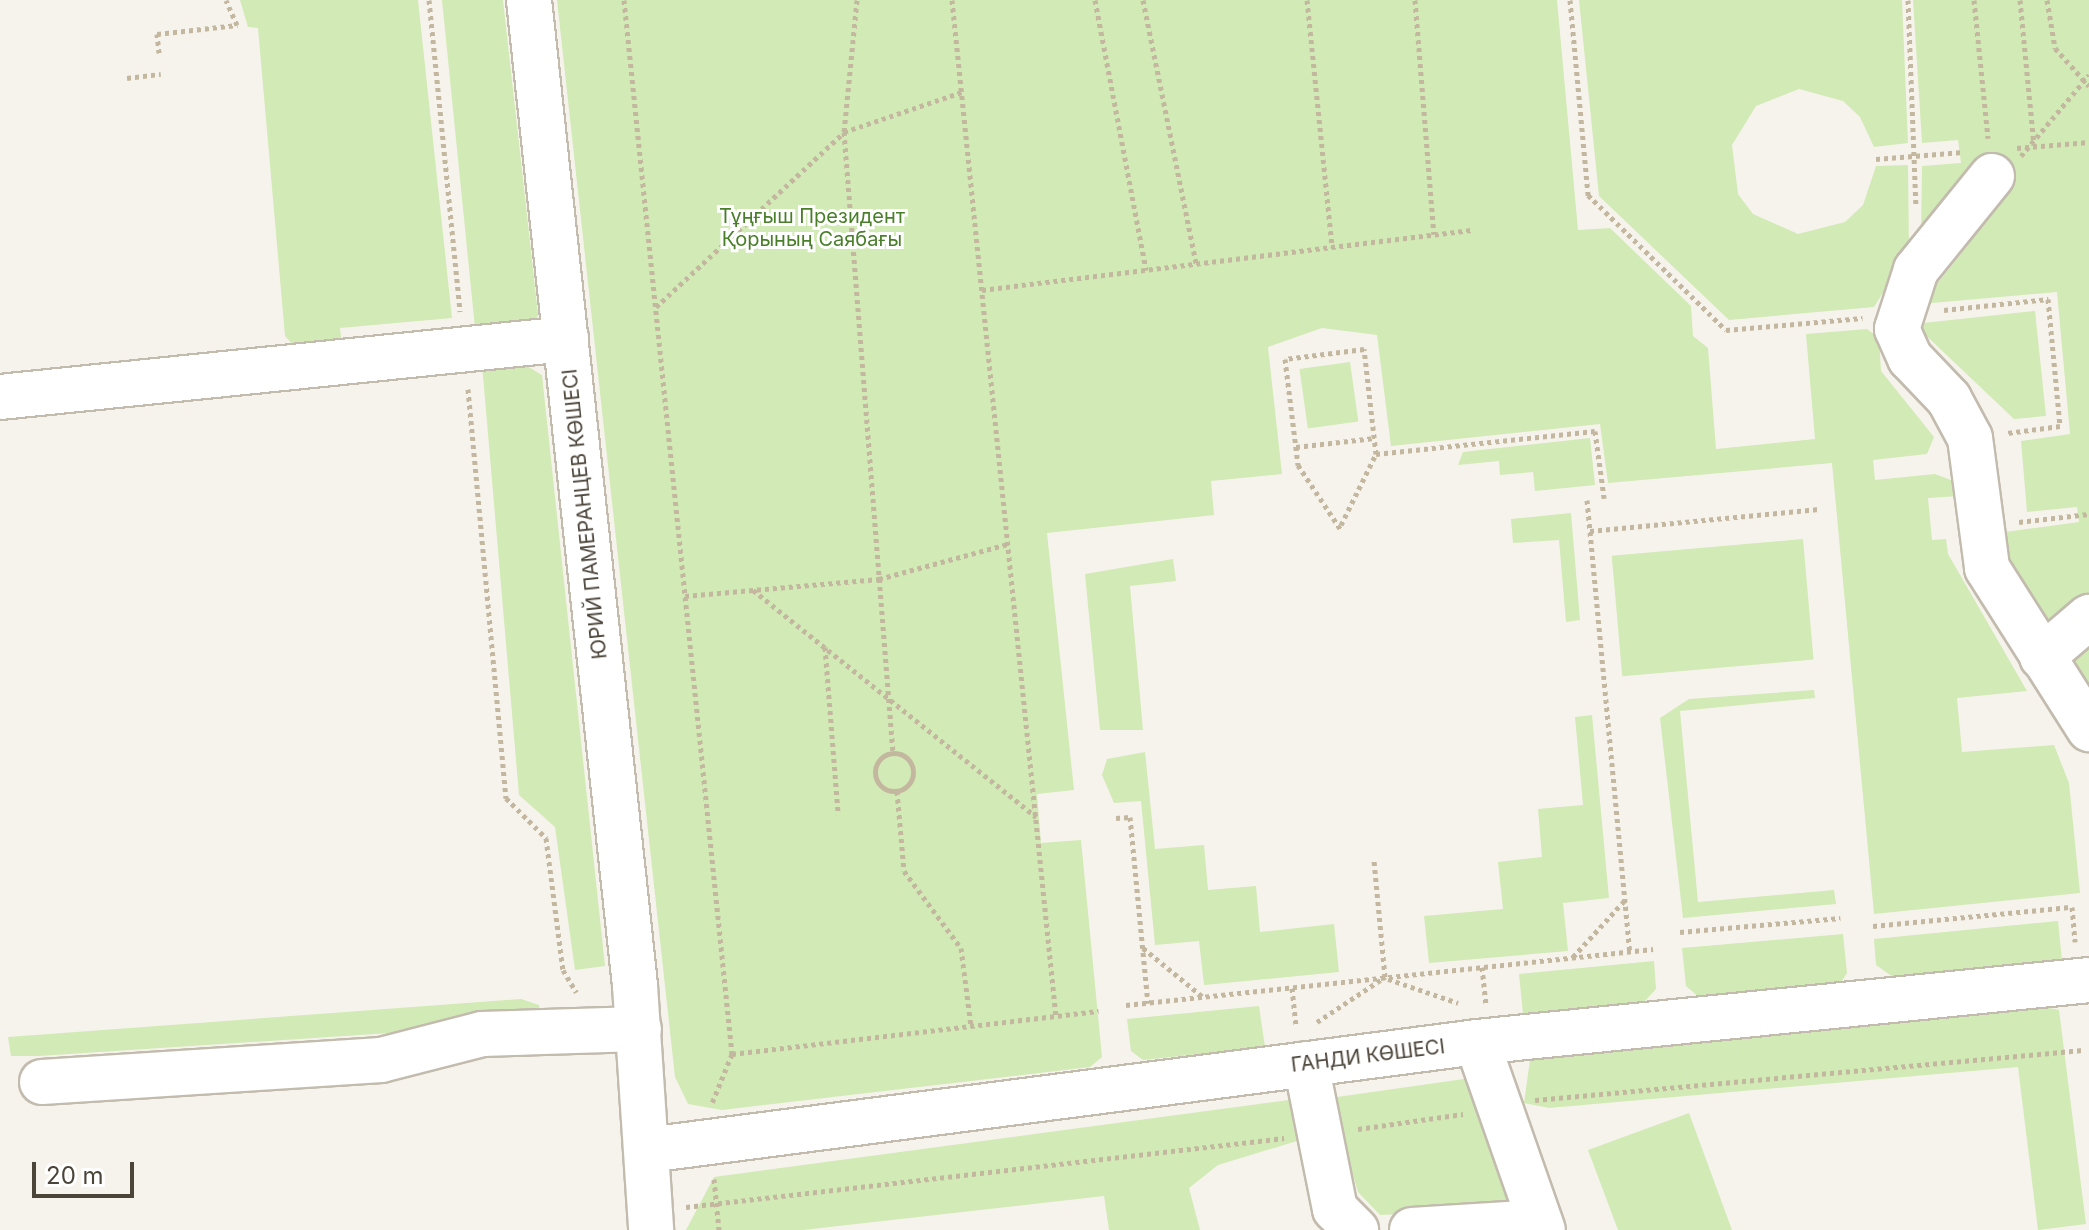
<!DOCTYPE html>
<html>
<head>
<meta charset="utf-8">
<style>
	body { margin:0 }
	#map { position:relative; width:2089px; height:1230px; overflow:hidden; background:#f6f3ec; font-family:Inter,sans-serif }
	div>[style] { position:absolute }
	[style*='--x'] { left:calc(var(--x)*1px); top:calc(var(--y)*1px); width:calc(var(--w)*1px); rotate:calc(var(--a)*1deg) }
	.green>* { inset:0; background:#d2eab5; transform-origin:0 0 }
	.path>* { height:5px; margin-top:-2.5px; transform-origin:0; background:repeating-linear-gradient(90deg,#c4b79f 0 4px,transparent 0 8px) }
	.path>.ring { margin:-2.5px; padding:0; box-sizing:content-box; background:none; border:5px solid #c4b79f; border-radius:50% }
	.roads { filter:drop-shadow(2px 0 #c2bbae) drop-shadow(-2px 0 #c2bbae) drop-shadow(0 2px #c2bbae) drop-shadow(0 -2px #c2bbae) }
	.minor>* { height:44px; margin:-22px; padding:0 22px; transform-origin:22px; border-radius:22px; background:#fff }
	span { translate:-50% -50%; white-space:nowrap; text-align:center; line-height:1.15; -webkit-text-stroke:6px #fff; paint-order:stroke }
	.park-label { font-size:20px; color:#4a7f2a }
	.street-label { font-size:20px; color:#4b4439 }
	.scale { position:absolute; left:32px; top:1162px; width:102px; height:36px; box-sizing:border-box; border:4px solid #4b4439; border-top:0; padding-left:10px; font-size:24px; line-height:28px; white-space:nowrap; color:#4b4439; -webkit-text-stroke:6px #fff; paint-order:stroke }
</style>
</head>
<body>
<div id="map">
	<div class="green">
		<i style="clip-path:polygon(240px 0,418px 0,452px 318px,340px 328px,343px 354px,293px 345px,285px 336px,258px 28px,248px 27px)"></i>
		<i style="clip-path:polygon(442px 0,503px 0,538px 314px,536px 323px,476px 338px)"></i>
		<i style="clip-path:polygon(557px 0,1557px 0,1578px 230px,1610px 228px,1691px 306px,1693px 336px,1708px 348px,1716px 449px,1815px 439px,1806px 334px,1867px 329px,1879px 338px,1881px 371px,1934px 437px,1927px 454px,1873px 460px,1875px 480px,1935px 474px,1956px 482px,1959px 496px,1928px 498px,1932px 540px,1946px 539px,1948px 554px,2027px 691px,1957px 698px,1962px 752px,2054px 745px,2069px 783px,2080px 893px,1874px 914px,1832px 463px,1608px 483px,1600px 424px,1391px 446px,1377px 335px,1322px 328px,1268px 347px,1282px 474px,1211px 481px,1214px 515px,1047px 533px,1074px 790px,1037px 794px,1041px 843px,1081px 840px,1102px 1057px,1090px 1067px,722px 1110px,688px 1104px,675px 1077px)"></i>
		<i style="clip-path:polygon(1579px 0,1902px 0,1908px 143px,1874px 147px,1860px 117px,1843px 101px,1799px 89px,1756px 106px,1732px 145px,1738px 194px,1753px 214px,1798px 234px,1845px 222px,1863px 205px,1876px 166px,1908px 165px,1909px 251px,1874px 307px,1729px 320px,1599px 196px)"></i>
		<i style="clip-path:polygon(1913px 0,2089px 0,2089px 604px,2056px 627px,2031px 620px,1998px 533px,2079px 522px,2077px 507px,2027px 512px,2021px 441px,2070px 434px,2057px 292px,1921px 304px,1968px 245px,1962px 182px,1921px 238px,1922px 166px,1961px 163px,1958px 140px,1922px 143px)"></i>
		<i style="clip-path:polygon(2035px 311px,2046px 416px,2014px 419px,1914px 324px)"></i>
		<i style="clip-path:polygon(520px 362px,542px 375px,605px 966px,575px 970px,555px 827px,519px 795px,482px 364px)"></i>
		<i style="left:1350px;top:362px;width:60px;height:51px;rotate:82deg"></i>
		<i style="clip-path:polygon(1590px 438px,1595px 485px,1535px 491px,1533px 472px,1500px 475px,1499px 461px,1458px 465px,1463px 452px)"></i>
		<i style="clip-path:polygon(1571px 513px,1580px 620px,1566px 622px,1559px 540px,1513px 543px,1511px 519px)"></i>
		<i style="left:1803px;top:539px;width:121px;height:192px;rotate:85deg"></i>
		<i style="clip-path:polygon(1173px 559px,1176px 581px,1130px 586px,1143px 730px,1100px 730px,1085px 574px)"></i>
		<i style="clip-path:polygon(2089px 632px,2089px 704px,2066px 677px,2068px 648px)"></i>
		<i style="clip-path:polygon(1814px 690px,1815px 698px,1680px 711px,1698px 902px,1834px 890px,1836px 904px,1683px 918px,1660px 718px,1689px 699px)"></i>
		<i style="clip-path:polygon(1592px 715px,1609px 898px,1563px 903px,1568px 951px,1429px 963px,1424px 916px,1503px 909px,1498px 862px,1542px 857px,1538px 809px,1583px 805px,1575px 717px)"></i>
		<i style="clip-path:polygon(1145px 752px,1155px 849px,1204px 845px,1208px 890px,1256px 886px,1260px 932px,1334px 924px,1339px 972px,1204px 985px,1199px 941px,1155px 945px,1141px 801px,1114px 803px,1102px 775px,1107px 759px)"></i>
		<i style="clip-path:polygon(2058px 921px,2062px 961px,1893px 977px,1876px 965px,1874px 939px)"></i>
		<i style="clip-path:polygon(1843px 934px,1847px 973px,1840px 984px,1700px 998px,1686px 986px,1682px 948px)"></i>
		<i style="clip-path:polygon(1654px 961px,1656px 989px,1645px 1001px,1523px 1014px,1519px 974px)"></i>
		<i style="clip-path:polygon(521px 999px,539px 1005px,542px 1023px,39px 1056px,11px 1056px,8px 1037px)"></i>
		<i style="clip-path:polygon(1259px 1006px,1265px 1047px,1143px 1060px,1131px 1051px,1127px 1019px)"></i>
		<i style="clip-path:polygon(2045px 1007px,2059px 1010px,2086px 1224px,2038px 1230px,2018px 1067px,1549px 1108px,1524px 1103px,1530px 1060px)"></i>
		<i style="clip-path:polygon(1471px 1078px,1519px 1208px,1380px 1215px,1358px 1192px,1330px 1098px)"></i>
		<i style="clip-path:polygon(1312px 1097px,1320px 1134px,1218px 1165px,1189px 1188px,1200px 1230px,1109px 1230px,1104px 1196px,803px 1230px,686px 1230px,714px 1177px)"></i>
		<i style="clip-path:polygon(1689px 1113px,1732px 1230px,1618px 1230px,1588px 1150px)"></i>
	</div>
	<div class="path">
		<i style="--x:429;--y:0;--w:313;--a:84.3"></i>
		<i style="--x:624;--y:0;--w:1060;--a:84.15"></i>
		<i style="--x:732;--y:1054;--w:53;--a:112.2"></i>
		<i style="--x:857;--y:0;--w:133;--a:95.6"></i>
		<i style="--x:844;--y:132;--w:623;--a:85.49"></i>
		<i style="--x:952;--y:0;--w:1021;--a:84.16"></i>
		<i style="--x:1095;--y:0;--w:275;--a:79.3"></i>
		<i style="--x:1143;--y:0;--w:269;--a:78.6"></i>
		<i style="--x:1307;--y:0;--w:248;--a:84.2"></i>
		<i style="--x:1415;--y:0;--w:235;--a:85.4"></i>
		<i style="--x:1570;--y:0;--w:196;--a:84.7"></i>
		<i style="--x:1588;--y:195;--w:193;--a:44.4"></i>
		<i style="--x:1726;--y:330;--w:137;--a:-5"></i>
		<i style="--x:1908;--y:0;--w:207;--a:87.8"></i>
		<i style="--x:1974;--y:0;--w:139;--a:84.2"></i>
		<i style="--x:2020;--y:0;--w:146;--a:84.5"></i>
		<i style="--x:2047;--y:0;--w:49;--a:80.5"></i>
		<i style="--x:2055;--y:48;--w:51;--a:48.2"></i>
		<i style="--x:159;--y:53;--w:19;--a:-96"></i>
		<i style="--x:157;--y:34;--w:81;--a:-6.4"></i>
		<i style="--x:237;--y:25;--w:27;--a:-114"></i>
		<i style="--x:127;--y:78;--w:34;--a:-7"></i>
		<i style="--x:2017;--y:148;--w:72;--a:-4.8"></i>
		<i style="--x:2021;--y:156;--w:106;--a:-50"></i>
		<i style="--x:1876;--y:159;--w:87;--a:-4.6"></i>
		<i style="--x:982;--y:290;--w:493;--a:-7"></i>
		<i style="--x:656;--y:307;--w:257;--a:-42.9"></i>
		<i style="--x:844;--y:132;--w:125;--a:-18.7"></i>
		<i style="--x:1944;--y:310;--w:105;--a:-6"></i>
		<i style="--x:2048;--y:299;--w:128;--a:84.6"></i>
		<i style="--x:2060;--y:426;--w:53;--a:172.5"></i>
		<i style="--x:468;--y:389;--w:411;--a:84.7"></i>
		<i style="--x:506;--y:798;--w:57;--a:45"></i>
		<i style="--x:546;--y:838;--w:133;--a:82.7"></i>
		<i style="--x:563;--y:970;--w:26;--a:59"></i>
		<i style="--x:1296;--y:447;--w:79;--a:-6.6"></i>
		<i style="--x:1376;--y:454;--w:220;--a:-6"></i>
		<i style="--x:1595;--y:431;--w:68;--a:82.3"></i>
		<i style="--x:1587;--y:500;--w:453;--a:84.6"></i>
		<i style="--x:2019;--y:522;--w:70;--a:-6.5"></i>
		<i style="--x:1341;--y:525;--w:79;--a:-63.8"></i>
		<i style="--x:1376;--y:454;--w:106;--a:-96.5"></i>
		<i style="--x:1364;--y:349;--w:80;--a:172.8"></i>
		<i style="--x:1285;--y:359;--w:107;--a:83"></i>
		<i style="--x:1298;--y:465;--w:78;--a:56.5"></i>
		<i style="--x:1590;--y:531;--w:230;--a:-5.5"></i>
		<i style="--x:753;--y:590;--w:363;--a:38.7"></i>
		<i style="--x:685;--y:596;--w:195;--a:-5"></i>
		<i style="--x:879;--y:579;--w:134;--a:-15.2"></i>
		<i style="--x:825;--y:647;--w:168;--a:85.5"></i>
		<i class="ring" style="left:875px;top:753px;width:33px;height:33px"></i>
		<i style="--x:897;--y:791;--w:80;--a:85"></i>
		<i style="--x:904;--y:871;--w:96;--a:53.5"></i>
		<i style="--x:961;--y:948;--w:79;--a:82.7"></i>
		<i style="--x:1116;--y:818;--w:14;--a:-4"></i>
		<i style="--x:1130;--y:817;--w:187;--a:84.5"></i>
		<i style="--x:1873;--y:926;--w:200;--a:-5.5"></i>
		<i style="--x:2072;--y:907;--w:35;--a:85"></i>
		<i style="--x:1680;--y:932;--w:161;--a:-5"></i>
		<i style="--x:1143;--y:948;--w:77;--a:39.2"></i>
		<i style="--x:1573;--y:957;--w:77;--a:-47.6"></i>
		<i style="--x:1482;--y:967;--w:38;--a:84"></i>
		<i style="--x:1388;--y:979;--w:74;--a:18.9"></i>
		<i style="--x:1292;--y:988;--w:38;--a:84"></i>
		<i style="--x:1126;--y:1005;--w:530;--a:-6.07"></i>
		<i style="--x:1317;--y:1022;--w:82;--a:-33.5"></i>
		<i style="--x:1385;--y:977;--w:118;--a:-95.4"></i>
		<i style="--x:732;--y:1054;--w:369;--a:-6.7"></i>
		<i style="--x:1535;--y:1100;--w:550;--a:-5.21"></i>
		<i style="--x:1358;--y:1129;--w:106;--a:-8.1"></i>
		<i style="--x:714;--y:1179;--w:51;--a:84.4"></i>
		<i style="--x:686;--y:1207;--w:602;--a:-6.58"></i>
	</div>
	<div class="roads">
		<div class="minor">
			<i style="--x:529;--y:0;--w:992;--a:83.86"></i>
			<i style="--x:635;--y:986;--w:245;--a:86.2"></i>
			<i style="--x:1992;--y:176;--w:121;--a:129"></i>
			<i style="--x:1916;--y:270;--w:62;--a:107.9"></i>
			<i style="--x:1897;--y:329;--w:32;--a:66"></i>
			<i style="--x:1910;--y:358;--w:57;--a:46.4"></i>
			<i style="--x:1949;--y:399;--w:44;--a:61.7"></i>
			<i style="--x:1970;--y:438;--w:131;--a:82.5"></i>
			<i style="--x:1987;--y:568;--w:191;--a:57.6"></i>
			<i style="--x:0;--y:397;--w:569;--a:-5.85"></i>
			<i style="--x:2042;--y:657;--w:62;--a:-40.4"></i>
			<i style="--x:1477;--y:1042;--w:199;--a:70.7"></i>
			<i style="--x:1306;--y:1064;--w:148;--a:78.7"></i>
			<i style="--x:1335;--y:1209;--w:30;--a:45"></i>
			<i style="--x:42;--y:1082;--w:340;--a:-3.7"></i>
			<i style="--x:381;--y:1060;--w:104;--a:-14.4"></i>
			<i style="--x:482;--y:1034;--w:157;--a:-1.8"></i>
			<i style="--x:648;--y:1150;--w:836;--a:-7.42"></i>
			<i style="--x:1477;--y:1042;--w:615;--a:-5.78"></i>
			<i style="--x:1412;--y:1230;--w:128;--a:-3.6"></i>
		</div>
	</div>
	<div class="park-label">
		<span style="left:812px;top:228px">Тұңғыш Президент<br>Қорының Саябағы</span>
	</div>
	<div class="street-label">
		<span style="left:585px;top:514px;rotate:-96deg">ЮРИЙ ПАМЕРАНЦЕВ КӨШЕСІ</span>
		<span style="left:1368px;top:1056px;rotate:-7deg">ГАНДИ КӨШЕСІ</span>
	</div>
	<div class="scale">20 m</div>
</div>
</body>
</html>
